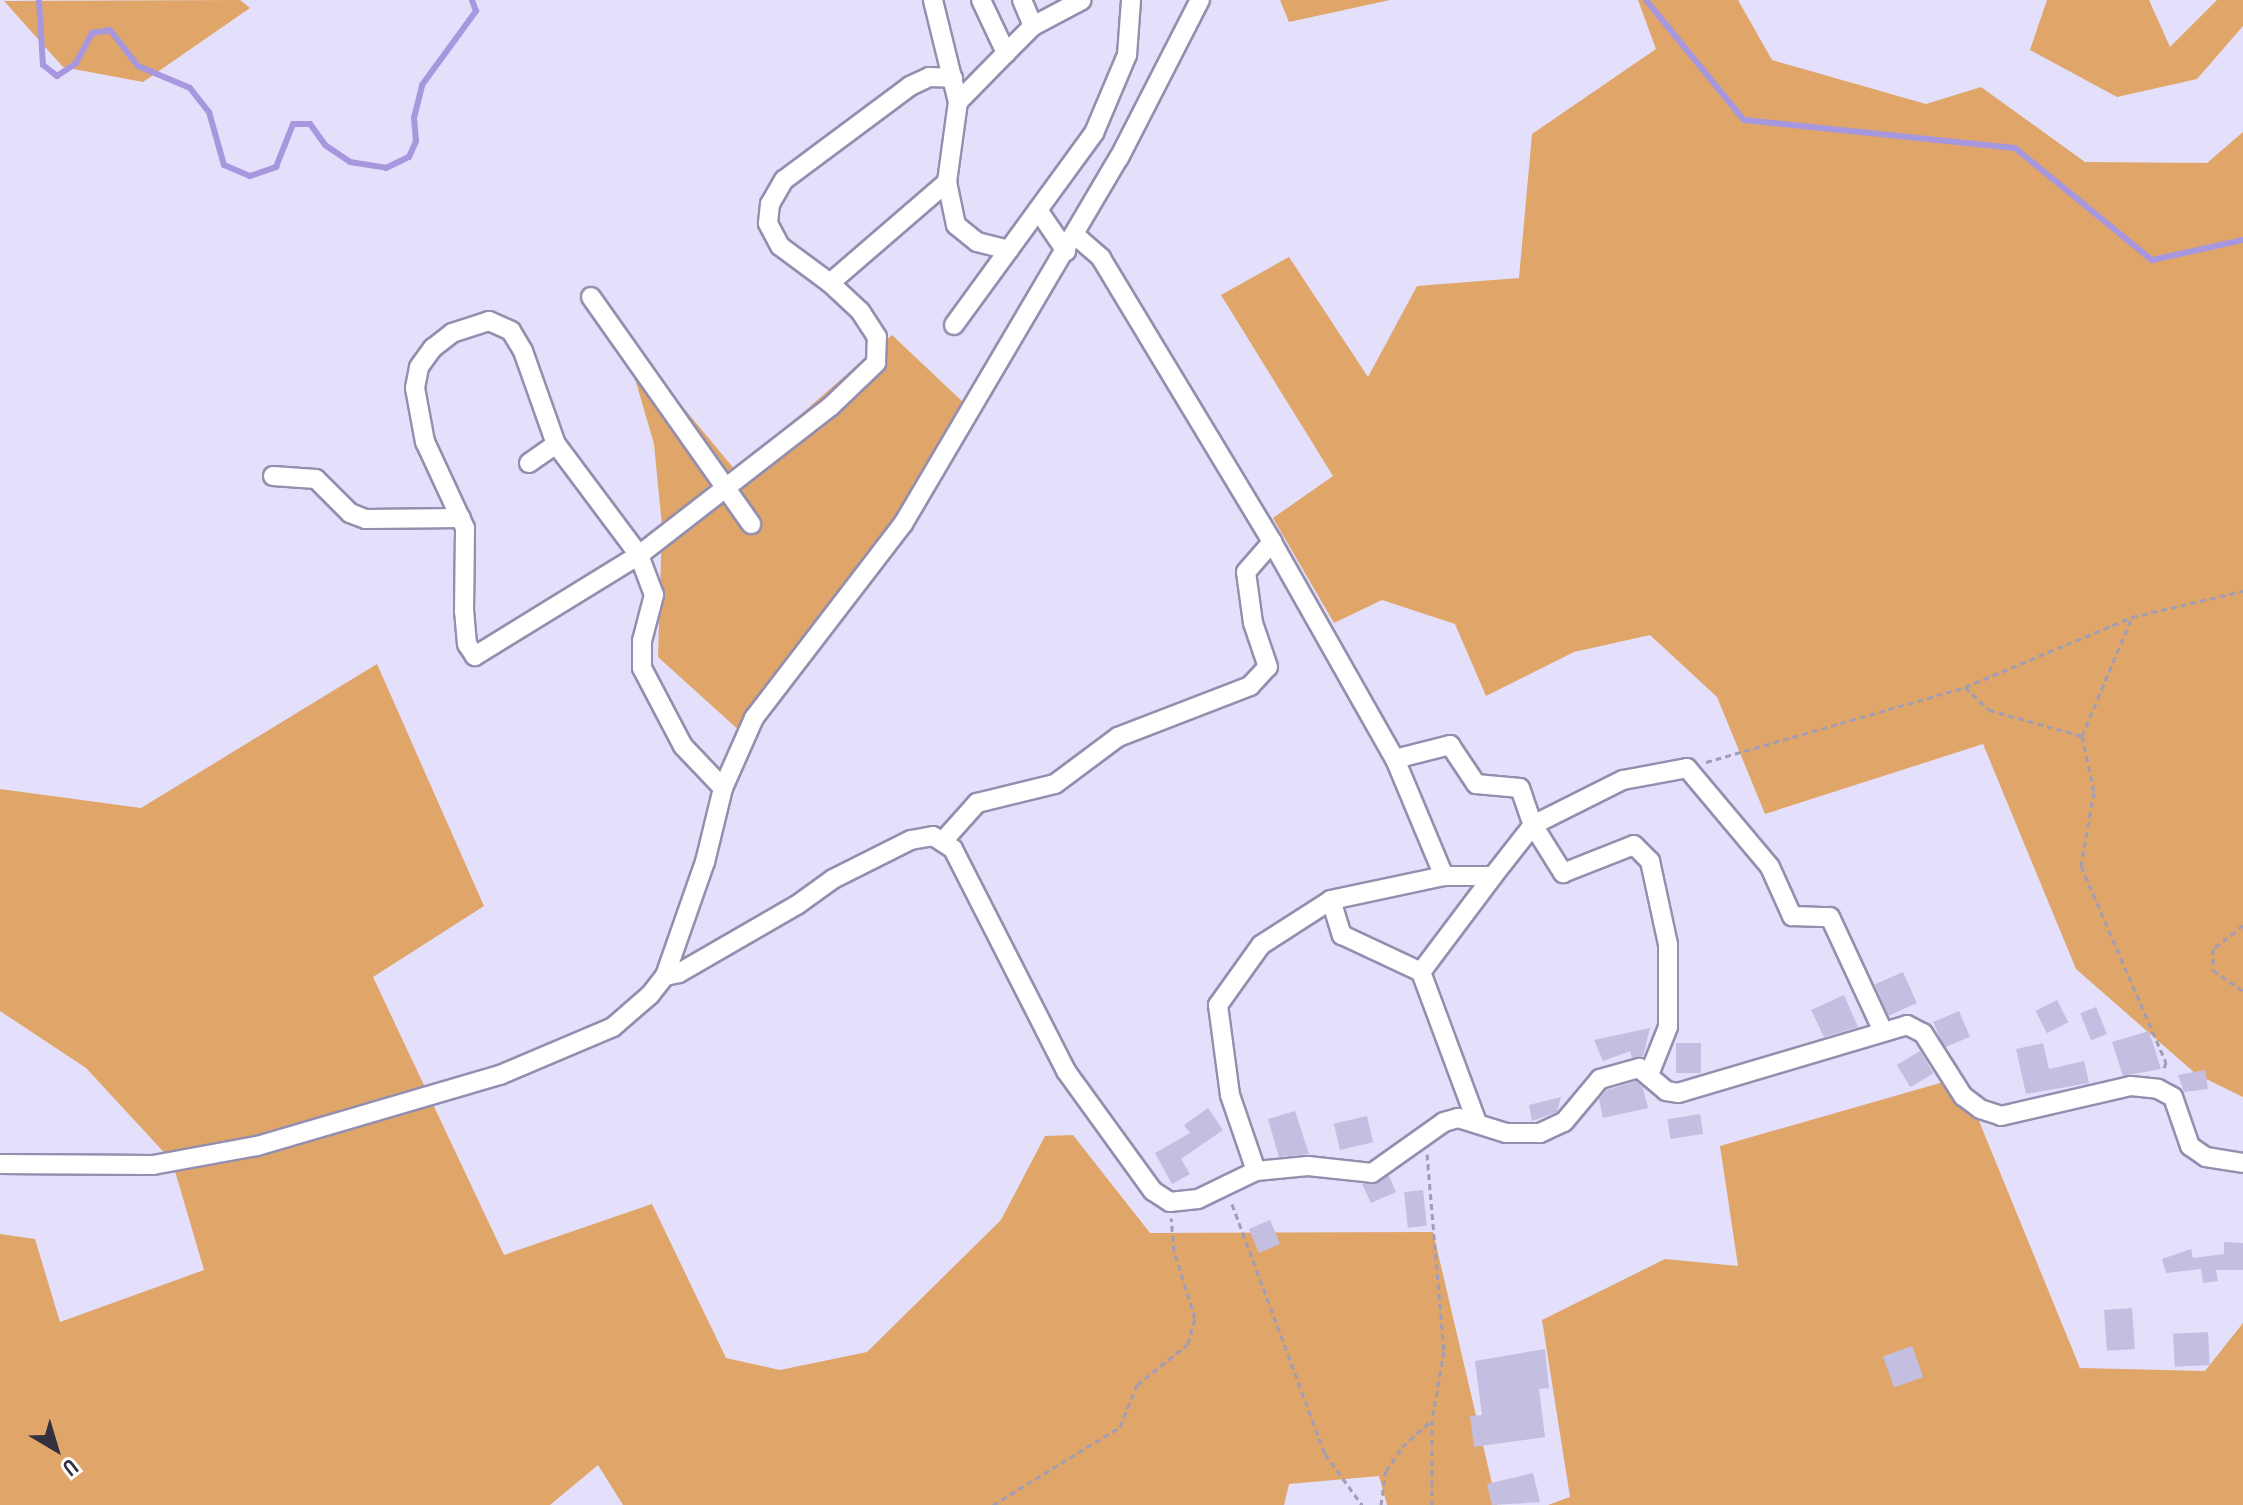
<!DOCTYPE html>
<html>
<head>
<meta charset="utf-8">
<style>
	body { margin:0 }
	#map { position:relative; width:2243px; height:1505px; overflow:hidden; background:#e4dffb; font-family:"PT Sans Narrow",sans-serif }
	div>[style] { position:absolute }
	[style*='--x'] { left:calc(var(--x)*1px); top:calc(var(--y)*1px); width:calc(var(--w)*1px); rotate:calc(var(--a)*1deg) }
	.green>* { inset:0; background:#e0a669 }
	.stream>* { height:6px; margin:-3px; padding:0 3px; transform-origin:3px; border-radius:3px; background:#a797df }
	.building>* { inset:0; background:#c4bee1; transform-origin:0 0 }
	.path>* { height:3px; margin-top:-1.5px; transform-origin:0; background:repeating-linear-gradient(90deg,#a29db4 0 6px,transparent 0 10px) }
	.roads { filter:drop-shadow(2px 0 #948eaf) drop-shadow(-2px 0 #948eaf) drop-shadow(0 2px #948eaf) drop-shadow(0 -2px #948eaf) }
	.minor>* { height:18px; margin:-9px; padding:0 9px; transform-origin:9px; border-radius:9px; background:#fff }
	span { translate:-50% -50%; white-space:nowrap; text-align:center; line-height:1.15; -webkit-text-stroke:8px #fff; paint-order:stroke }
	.north { position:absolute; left:16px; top:1409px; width:80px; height:80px; -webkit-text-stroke:6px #fff; paint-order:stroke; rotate:142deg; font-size:22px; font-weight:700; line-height:32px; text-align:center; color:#34313f }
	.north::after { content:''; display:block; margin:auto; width:28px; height:36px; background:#34313f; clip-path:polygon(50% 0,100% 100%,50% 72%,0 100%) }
</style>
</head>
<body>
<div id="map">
	<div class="green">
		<i style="clip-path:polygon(240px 0,250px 8px,143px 82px,63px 67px,4px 1px)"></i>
		<i style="clip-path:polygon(1280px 0,1390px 0,1289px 22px)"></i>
		<i style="clip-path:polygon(1638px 0,1738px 0,1772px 60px,1926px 104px,1981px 87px,2085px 162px,2207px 163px,2243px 132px,2243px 1097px,2196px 1074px,2076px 969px,1983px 744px,1765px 814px,1717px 697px,1650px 635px,1574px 652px,1486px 696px,1455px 624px,1382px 600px,1334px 623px,1273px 518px,1333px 476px,1221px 295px,1289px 257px,1368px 377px,1417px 286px,1519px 278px,1532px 134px,1656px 49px)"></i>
		<i style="clip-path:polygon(2047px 0,2149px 0,2170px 47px,2217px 0,2243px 0,2243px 26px,2197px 79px,2117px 97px,2030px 50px)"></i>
		<i style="clip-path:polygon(622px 334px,736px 471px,892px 335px,966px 405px,870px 580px,742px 733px,658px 657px,662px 526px,654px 444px)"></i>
		<i style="clip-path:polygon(377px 664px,484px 906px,373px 977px,504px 1255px,652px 1204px,726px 1358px,780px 1370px,867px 1352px,1001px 1220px,1045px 1136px,1073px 1135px,1150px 1233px,1433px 1232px,1497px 1505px,1387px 1505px,1379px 1476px,1289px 1484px,1284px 1505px,623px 1505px,598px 1465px,550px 1505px,0 1505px,0 1234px,35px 1239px,60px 1322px,204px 1270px,172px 1161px,86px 1068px,0 1011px,0 789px,141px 808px)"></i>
		<i style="clip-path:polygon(1961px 1077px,2080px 1368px,2205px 1371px,2243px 1323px,2243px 1505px,1548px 1505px,1570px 1497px,1542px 1320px,1665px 1259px,1738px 1266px,1720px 1146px)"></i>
	</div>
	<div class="stream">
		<i style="--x:39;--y:0;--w:65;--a:86.5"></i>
		<i style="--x:43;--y:65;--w:18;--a:38"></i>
		<i style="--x:57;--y:76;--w:23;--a:-34"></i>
		<i style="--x:76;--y:63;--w:34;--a:-62"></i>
		<i style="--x:92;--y:33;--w:18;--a:-9"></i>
		<i style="--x:110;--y:30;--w:46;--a:52.1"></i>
		<i style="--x:138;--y:66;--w:56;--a:22.9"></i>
		<i style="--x:190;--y:88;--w:31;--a:52"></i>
		<i style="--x:209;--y:112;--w:55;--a:74.2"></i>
		<i style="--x:224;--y:165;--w:28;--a:23"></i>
		<i style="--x:250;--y:176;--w:28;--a:-19"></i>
		<i style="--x:276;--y:167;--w:46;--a:-68.4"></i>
		<i style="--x:293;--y:124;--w:17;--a:0"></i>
		<i style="--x:310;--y:124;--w:26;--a:54"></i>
		<i style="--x:325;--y:145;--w:30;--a:34"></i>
		<i style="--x:350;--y:162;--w:36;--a:9"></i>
		<i style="--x:386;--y:168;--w:25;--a:-26"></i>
		<i style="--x:409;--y:157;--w:17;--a:-66"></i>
		<i style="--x:416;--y:141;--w:23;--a:-95"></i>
		<i style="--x:414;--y:118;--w:34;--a:-76"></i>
		<i style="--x:422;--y:85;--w:92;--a:-53.9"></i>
		<i style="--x:476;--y:11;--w:12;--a:-110"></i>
		<i style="--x:1646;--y:0;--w:155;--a:50.8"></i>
		<i style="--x:1744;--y:120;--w:272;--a:5.9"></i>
		<i style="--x:2015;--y:148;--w:177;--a:39.3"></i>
		<i style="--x:2152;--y:260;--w:93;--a:-12.4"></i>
	</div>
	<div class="building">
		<i style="left:1903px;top:972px;width:34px;height:31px;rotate:66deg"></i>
		<i style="clip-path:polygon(1844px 995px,1858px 1027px,1824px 1037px,1811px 1010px)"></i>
		<i style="left:2057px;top:1000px;width:25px;height:24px;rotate:63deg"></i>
		<i style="left:2096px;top:1007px;width:29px;height:17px;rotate:68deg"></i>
		<i style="left:1959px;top:1011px;width:28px;height:28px;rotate:67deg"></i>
		<i style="clip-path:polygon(1650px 1028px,1643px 1056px,1632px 1058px,1630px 1051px,1603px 1061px,1594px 1040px)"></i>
		<i style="clip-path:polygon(2149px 1031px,2161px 1069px,2123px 1076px,2112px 1042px)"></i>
		<i style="left:1676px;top:1043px;width:25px;height:30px"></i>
		<i style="clip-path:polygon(2043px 1043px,2049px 1069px,2084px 1061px,2089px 1083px,2026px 1094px,2016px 1049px)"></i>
		<i style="left:1920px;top:1051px;width:26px;height:27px;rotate:59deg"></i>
		<i style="clip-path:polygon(2205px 1070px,2208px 1089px,2184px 1092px,2178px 1075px)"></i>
		<i style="clip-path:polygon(1636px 1081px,1643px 1088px,1648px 1108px,1603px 1118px,1599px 1099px,1607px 1090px)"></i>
		<i style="clip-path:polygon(1561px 1097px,1557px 1112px,1532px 1121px,1529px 1105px)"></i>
		<i style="clip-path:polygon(1208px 1108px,1223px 1130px,1181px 1159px,1190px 1174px,1172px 1184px,1155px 1153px,1190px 1133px,1184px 1125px)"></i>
		<i style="clip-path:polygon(1295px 1111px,1309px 1154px,1279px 1157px,1268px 1119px)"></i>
		<i style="left:1700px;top:1114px;width:20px;height:33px;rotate:81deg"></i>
		<i style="left:1367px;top:1116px;width:27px;height:34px;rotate:77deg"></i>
		<i style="clip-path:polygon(1389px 1176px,1396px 1192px,1371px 1203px,1362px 1184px)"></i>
		<i style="left:1423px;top:1190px;width:36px;height:19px;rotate:84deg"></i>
		<i style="left:1270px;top:1220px;width:26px;height:23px;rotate:67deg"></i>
		<i style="clip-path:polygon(2224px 1242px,2243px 1243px,2243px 1270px,2216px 1270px,2218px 1281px,2203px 1283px,2201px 1269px,2166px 1273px,2162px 1259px,2191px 1249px,2193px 1258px,2224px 1254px)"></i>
		<i style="left:2132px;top:1308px;width:41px;height:28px;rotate:86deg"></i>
		<i style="left:2208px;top:1332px;width:33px;height:35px;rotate:87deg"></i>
		<i style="left:1912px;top:1346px;width:33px;height:31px;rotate:70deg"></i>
		<i style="clip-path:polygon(1545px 1349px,1549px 1388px,1539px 1389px,1545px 1437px,1474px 1447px,1470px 1416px,1482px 1415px,1475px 1361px)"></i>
		<i style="clip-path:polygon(1533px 1473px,1540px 1502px,1492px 1505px,1487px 1484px)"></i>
	</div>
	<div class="path">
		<i style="--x:1965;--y:687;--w:33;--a:44"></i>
		<i style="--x:1989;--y:710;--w:97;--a:15.6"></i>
		<i style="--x:2082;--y:736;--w:129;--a:-67.2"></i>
		<i style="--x:2082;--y:736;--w:57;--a:77.9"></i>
		<i style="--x:2094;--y:792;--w:75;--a:100"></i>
		<i style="--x:2081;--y:866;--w:214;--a:66.6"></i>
		<i style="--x:2166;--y:1062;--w:10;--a:107"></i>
		<i style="--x:1706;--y:762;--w:270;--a:-16.1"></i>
		<i style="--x:1965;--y:687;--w:181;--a:-22.7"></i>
		<i style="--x:2132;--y:617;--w:114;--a:-13.2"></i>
		<i style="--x:2243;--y:925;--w:38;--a:141"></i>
		<i style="--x:2213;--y:949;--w:21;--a:90"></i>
		<i style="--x:2213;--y:970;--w:37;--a:35"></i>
		<i style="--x:1427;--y:1154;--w:198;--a:85.1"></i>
		<i style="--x:1444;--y:1351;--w:70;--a:99.9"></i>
		<i style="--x:1432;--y:1420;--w:85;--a:90"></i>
		<i style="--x:1232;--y:1204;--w:267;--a:69.6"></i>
		<i style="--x:1325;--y:1454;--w:63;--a:54"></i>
		<i style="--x:993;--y:1505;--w:149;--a:-31.6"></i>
		<i style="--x:1120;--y:1427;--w:45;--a:-68"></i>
		<i style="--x:1137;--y:1385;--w:65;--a:-38.8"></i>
		<i style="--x:1188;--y:1344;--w:27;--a:-75"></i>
		<i style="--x:1195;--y:1318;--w:70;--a:-107.4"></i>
		<i style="--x:1174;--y:1251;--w:33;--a:-95"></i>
		<i style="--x:1381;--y:1505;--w:34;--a:-82"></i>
		<i style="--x:1386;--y:1471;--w:29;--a:-56"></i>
		<i style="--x:1402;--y:1447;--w:40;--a:-42"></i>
	</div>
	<div class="roads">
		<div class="minor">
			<i style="--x:981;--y:0;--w:59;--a:64.7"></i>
			<i style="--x:1006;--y:53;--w:38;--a:-45"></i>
			<i style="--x:1033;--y:26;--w:55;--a:-28"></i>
			<i style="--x:1022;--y:0;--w:28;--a:67"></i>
			<i style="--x:958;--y:102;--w:69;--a:-45.6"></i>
			<i style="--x:947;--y:182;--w:44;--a:78.2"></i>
			<i style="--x:956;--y:225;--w:27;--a:39"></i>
			<i style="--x:977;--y:242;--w:33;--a:14"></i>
			<i style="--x:1038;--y:210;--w:50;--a:55.7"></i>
			<i style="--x:1075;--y:235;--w:35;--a:41"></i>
			<i style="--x:1101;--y:258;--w:332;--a:58.9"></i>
			<i style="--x:1272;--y:542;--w:249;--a:60.5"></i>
			<i style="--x:1395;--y:759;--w:127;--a:67.3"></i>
			<i style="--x:1444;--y:876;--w:116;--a:168"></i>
			<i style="--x:1331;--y:900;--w:83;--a:147.3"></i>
			<i style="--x:1261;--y:945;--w:74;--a:125.6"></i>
			<i style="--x:1218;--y:1005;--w:91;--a:82.4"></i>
			<i style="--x:1230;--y:1095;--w:80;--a:71.1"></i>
			<i style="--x:830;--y:283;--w:62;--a:-143.5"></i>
			<i style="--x:780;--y:246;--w:26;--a:-118"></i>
			<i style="--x:768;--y:223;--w:19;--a:-84"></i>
			<i style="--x:770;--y:204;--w:28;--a:-60"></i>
			<i style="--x:784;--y:180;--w:157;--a:-36.7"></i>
			<i style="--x:910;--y:86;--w:21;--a:-25"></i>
			<i style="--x:929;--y:77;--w:24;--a:2"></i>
			<i style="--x:591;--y:297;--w:278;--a:54.8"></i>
			<i style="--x:489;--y:321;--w:24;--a:24"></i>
			<i style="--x:511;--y:331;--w:23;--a:59"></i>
			<i style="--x:523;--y:351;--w:99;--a:70.5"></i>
			<i style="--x:556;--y:444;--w:139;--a:53.2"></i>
			<i style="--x:639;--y:555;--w:193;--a:148.4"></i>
			<i style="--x:475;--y:656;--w:14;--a:-124"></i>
			<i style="--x:467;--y:644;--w:32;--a:-95"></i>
			<i style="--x:464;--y:612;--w:84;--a:-89.3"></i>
			<i style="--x:465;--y:528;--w:95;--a:-114.9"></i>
			<i style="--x:425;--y:442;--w:55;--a:-100.5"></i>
			<i style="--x:415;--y:388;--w:21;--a:-79"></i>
			<i style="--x:419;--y:367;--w:24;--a:-54"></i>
			<i style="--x:433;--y:348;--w:24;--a:-38"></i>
			<i style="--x:452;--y:333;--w:39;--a:-18"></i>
			<i style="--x:954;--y:325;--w:238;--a:-53.9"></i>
			<i style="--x:1094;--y:133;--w:85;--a:-67.1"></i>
			<i style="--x:1127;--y:55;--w:55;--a:-85.8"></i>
			<i style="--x:529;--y:463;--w:33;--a:-35"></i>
			<i style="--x:273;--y:476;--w:43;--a:4"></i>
			<i style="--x:316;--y:479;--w:48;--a:45"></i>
			<i style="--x:350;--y:513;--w:17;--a:21"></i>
			<i style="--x:366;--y:519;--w:95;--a:-0.6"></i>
			<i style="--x:1395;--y:759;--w:57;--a:-14.3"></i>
			<i style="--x:1450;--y:745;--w:47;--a:56.3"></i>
			<i style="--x:1476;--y:784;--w:44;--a:5.2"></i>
			<i style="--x:1520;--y:788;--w:39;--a:71"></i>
			<i style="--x:1533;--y:825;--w:57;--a:58"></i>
			<i style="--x:1563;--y:873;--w:76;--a:-21.5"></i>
			<i style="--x:1634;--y:845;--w:23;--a:45"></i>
			<i style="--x:1650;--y:861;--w:85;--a:77.8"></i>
			<i style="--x:1668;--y:944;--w:83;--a:90"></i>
			<i style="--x:1668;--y:1027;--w:48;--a:111.8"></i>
			<i style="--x:723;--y:788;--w:58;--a:-133.6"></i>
			<i style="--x:683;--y:746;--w:88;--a:-117.7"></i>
			<i style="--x:642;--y:668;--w:27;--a:-90"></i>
			<i style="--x:642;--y:641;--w:48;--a:-75.4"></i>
			<i style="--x:654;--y:595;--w:43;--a:-110.6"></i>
			<i style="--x:639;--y:555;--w:242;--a:-37.8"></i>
			<i style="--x:830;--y:407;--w:64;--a:-43.7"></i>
			<i style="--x:876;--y:363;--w:26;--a:-88"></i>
			<i style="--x:877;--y:337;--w:31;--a:-123"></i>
			<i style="--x:860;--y:311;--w:41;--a:-137"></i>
			<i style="--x:830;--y:283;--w:155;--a:-40.8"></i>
			<i style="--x:947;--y:182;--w:81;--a:-82.2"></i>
			<i style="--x:958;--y:102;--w:105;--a:-103.8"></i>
			<i style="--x:944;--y:840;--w:50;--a:-48.3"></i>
			<i style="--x:977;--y:803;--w:80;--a:-13.7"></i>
			<i style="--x:1055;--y:784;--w:79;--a:-36.7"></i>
			<i style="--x:1118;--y:737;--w:142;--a:-21.1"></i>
			<i style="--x:1250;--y:686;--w:26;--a:-47"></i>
			<i style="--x:1268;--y:667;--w:46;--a:-108.8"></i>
			<i style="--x:1253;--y:623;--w:51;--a:-97.8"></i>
			<i style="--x:1246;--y:572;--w:40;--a:-49"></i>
			<i style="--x:1444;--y:876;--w:49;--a:0"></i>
			<i style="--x:1493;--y:876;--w:65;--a:-51.9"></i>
			<i style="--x:1533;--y:825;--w:101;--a:-26.6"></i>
			<i style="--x:1623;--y:780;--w:65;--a:-10.6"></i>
			<i style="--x:1687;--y:768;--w:129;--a:50"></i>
			<i style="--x:1770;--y:867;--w:54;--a:65.8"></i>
			<i style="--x:1792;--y:916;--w:38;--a:2"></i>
			<i style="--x:1830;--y:917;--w:126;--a:65.1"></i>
			<i style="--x:1331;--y:900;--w:37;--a:73"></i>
			<i style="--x:1342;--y:935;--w:87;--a:25.1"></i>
			<i style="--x:1421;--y:972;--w:158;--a:69.6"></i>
			<i style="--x:1421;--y:972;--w:120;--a:-53.1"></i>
			<i style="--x:665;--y:976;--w:14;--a:-12"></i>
			<i style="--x:679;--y:973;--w:136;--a:-30"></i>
			<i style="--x:797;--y:905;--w:44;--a:-35.8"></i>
			<i style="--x:833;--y:879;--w:87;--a:-26.6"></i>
			<i style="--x:911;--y:840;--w:22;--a:-10"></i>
			<i style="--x:933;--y:836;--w:24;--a:33"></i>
			<i style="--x:953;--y:849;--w:249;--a:63"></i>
			<i style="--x:1066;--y:1071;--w:148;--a:54.1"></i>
			<i style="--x:1153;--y:1191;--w:20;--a:33"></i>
			<i style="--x:1170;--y:1202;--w:28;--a:-6"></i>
			<i style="--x:1198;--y:1199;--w:64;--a:-25.8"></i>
			<i style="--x:1256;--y:1171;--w:52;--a:-5.5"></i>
			<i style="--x:1308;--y:1166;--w:64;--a:6.2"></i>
			<i style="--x:1372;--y:1173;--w:88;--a:-35.3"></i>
			<i style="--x:1444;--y:1122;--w:15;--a:-16"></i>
			<i style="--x:1458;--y:1118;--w:50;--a:17.4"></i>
			<i style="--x:1506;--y:1133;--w:34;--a:0"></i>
			<i style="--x:1540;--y:1133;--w:26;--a:-25"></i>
			<i style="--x:1564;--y:1122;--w:56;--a:-50.1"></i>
			<i style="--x:1600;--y:1079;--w:41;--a:-15.8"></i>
			<i style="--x:1639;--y:1068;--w:35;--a:40"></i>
			<i style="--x:1666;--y:1091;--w:12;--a:9"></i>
			<i style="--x:1678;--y:1093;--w:239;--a:-16.5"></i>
			<i style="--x:1907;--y:1025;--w:18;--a:27"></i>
			<i style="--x:1923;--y:1033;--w:75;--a:57.6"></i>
			<i style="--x:1963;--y:1096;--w:21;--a:37"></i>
			<i style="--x:1980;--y:1109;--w:22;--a:18"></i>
			<i style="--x:2001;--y:1116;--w:133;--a:-13"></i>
			<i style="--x:2131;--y:1086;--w:27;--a:6"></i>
			<i style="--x:2158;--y:1089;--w:17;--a:28"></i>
			<i style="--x:2173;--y:1097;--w:52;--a:70.9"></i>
			<i style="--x:2190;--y:1146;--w:19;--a:35"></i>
			<i style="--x:2206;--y:1157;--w:37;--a:9"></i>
			<i style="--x:0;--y:1164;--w:153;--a:0.4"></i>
			<i style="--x:153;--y:1165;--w:106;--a:-10.4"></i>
			<i style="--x:257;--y:1146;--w:253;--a:-16.3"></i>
			<i style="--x:500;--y:1075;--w:123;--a:-23"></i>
			<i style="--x:613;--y:1027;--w:49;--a:-40.9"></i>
			<i style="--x:650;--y:995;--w:24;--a:-52"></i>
			<i style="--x:665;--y:976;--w:121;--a:-70.7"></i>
			<i style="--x:705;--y:862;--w:76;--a:-76.3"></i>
			<i style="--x:723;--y:788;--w:77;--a:-66.1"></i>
			<i style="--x:754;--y:718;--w:245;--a:-52.5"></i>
			<i style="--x:903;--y:524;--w:425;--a:-59.5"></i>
			<i style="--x:1119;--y:158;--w:178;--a:-62.9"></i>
		</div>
	</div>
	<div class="north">U</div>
</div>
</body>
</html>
